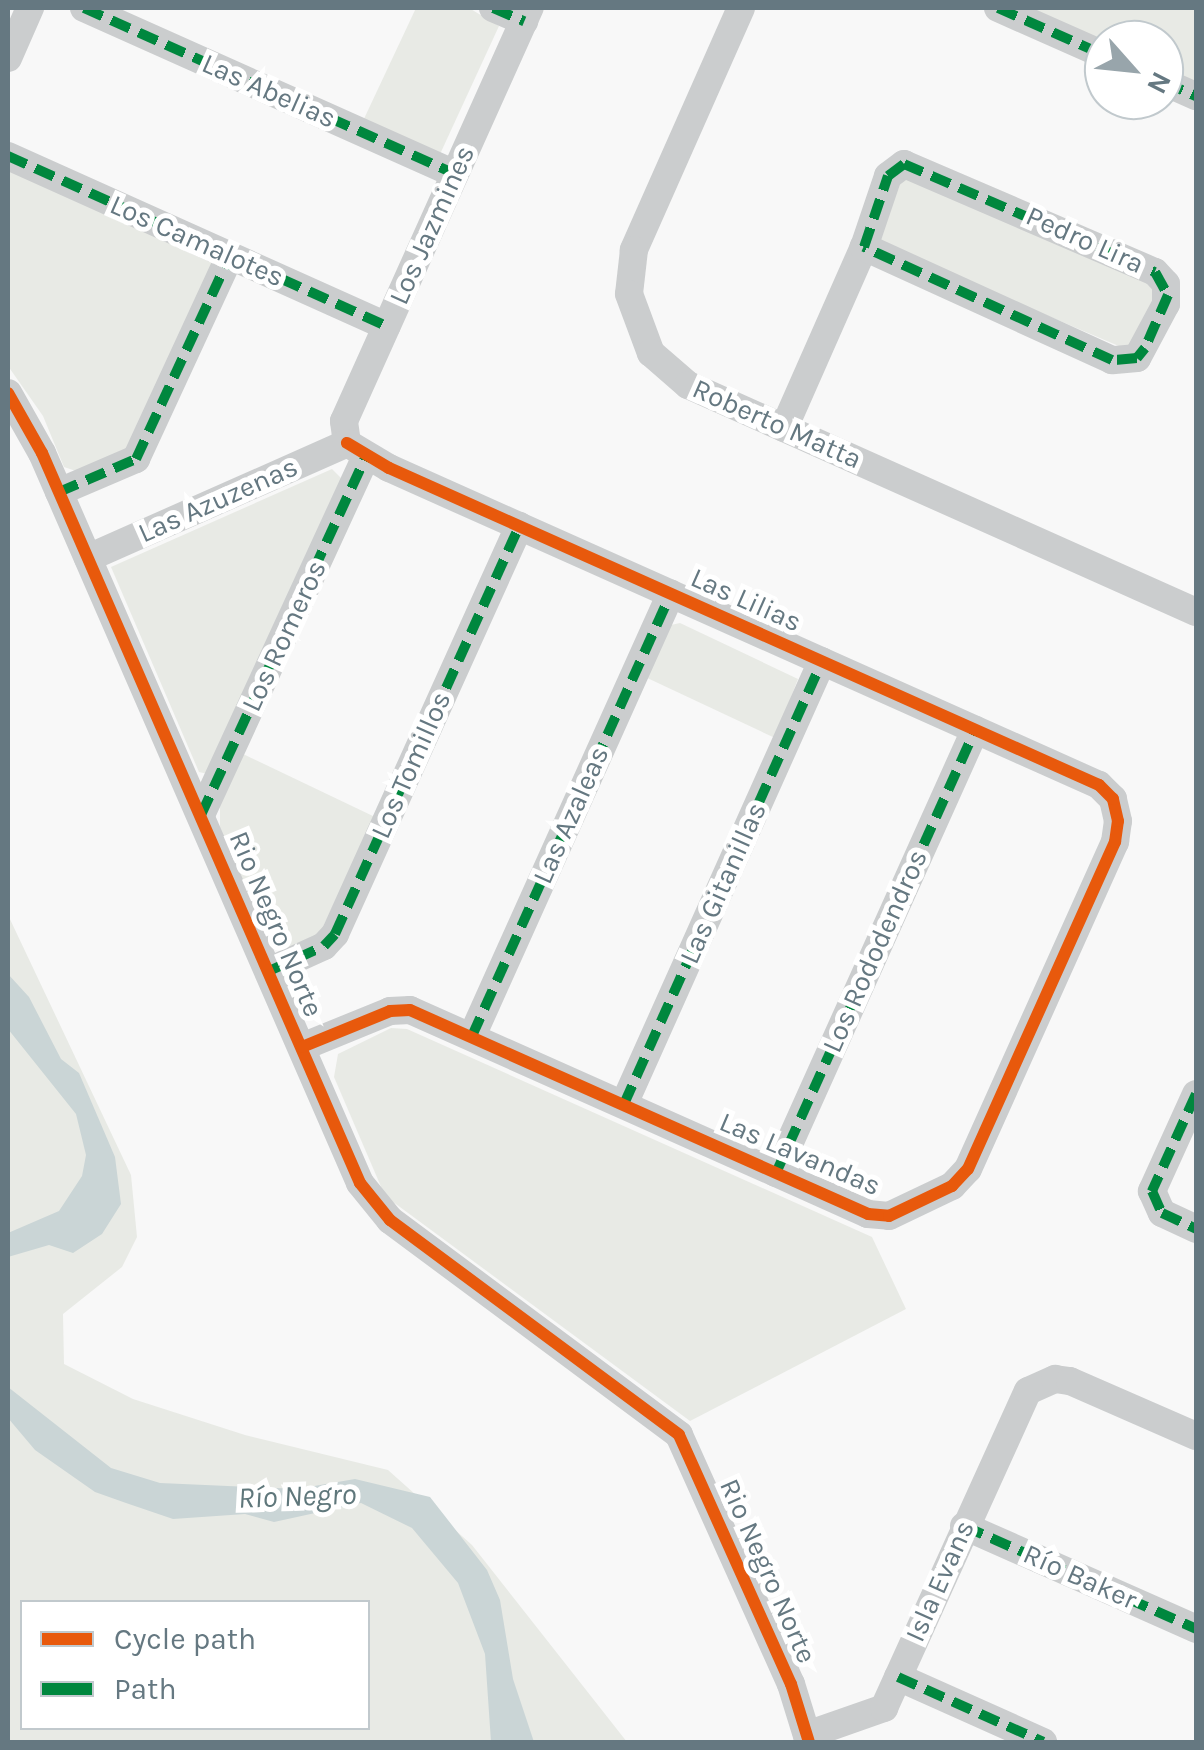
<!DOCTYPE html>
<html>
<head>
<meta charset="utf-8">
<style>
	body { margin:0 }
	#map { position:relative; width:1204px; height:1750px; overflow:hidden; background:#f8f8f8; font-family:Karla,sans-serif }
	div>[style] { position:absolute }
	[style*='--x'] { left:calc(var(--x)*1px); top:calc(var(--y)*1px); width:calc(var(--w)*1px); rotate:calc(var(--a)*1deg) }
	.green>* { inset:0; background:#e8eae5; transform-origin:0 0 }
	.water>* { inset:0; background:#cad5d6 }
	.street>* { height:28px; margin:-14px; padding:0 14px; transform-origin:14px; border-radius:14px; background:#cbcdce }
	.quiet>* { height:10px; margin-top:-5px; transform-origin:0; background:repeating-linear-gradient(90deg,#00873e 0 20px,transparent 0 30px) }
	.cycleway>* { height:12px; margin:-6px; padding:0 6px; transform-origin:6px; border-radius:6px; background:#e8590c }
	span { translate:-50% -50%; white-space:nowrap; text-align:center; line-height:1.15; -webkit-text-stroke:10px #fff; paint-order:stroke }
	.street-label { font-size:28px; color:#657881 }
	.water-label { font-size:30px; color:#5f777b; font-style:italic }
	.frame { position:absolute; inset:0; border:10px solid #657881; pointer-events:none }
	.legend { position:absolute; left:20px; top:1600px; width:350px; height:130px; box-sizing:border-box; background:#fff; border:2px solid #c1c9cd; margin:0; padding:12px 18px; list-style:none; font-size:30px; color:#657881 }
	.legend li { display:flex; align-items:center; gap:20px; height:50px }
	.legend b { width:50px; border:2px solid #c1c9cd }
	.north { position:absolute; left:1084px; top:20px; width:100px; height:100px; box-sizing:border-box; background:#fff; border:2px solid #c1c9cd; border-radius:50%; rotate:117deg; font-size:28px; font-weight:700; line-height:40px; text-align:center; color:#657881 }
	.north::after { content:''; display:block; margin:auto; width:35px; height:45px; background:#98a5ab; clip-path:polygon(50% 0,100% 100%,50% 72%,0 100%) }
</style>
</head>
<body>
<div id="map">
	<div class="green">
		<i style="clip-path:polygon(416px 8px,469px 8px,499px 26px,441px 152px,432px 156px,362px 123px)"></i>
		<i style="clip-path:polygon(1022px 8px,1196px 8px,1196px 86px,1164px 71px,1164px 40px,1104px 40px)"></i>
		<i style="clip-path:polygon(8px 168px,210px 258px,213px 267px,126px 457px,85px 474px,64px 467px,43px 416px,8px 366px)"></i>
		<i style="left:900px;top:176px;width:283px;height:71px;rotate:23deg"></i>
		<i style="clip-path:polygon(332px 469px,346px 483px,208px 774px,199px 772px,111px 567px)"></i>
		<i style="clip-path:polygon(680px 623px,798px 679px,775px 738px,643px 676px,671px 625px)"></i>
		<i style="clip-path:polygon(241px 753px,375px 817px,320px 933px,289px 951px,269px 941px,220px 828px,220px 794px)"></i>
		<i style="clip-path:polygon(evenodd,8px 915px,131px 1175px,137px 1237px,122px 1267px,63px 1314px,64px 1364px,133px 1399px,245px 1435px,388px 1470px,472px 1545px,627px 1742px,8px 1742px,8px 915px,22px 1602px,368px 1602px,368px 1728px,22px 1728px,22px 1602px)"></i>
		<i style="clip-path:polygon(391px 1028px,407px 1029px,872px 1237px,906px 1309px,690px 1421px,385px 1196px,334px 1077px,338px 1054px)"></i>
	</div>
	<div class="water">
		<i style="clip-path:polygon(8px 974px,29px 997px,61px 1059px,79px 1073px,115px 1157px,121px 1204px,102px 1234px,73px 1253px,49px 1245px,8px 1257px,8px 1233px,59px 1211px,82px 1176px,86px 1155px,76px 1114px,8px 1029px)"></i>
		<i style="clip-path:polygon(8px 1387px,111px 1468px,160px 1483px,297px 1489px,355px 1479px,430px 1497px,487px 1570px,500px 1600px,513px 1679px,534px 1742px,491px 1742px,485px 1654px,458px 1583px,412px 1528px,361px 1503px,274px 1522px,245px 1514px,173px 1519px,126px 1503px,95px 1492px,35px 1450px,8px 1418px)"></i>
	</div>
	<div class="street">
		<i style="--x:84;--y:8;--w:406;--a:24.1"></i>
		<i style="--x:493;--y:8;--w:34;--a:23"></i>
		<i style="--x:741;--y:8;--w:265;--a:113.9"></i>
		<i style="--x:634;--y:250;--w:44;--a:96.5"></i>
		<i style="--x:629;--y:294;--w:63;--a:69.6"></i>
		<i style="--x:651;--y:353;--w:49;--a:40.9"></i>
		<i style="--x:688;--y:385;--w:556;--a:24.08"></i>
		<i style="--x:998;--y:8;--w:116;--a:23.9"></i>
		<i style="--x:8;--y:58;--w:55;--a:-66.3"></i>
		<i style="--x:1164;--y:82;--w:35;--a:24"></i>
		<i style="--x:8;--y:156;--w:415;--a:24.2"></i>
		<i style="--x:8;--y:393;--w:69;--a:60.5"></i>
		<i style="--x:42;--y:453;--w:796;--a:66.46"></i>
		<i style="--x:360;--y:1183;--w:48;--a:51"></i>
		<i style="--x:390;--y:1220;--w:360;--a:36.6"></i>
		<i style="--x:679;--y:1435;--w:273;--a:65.8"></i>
		<i style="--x:791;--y:1684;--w:61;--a:72.8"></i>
		<i style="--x:784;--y:428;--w:198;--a:-66.2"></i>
		<i style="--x:864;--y:247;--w:75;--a:-71.3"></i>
		<i style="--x:888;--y:176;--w:20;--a:-37"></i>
		<i style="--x:904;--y:164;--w:273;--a:23.3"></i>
		<i style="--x:1155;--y:272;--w:16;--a:47"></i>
		<i style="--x:1166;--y:284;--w:20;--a:90"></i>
		<i style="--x:1166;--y:304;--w:61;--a:118.2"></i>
		<i style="--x:1137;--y:358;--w:25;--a:175"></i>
		<i style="--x:1112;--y:360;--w:273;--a:-155.5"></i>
		<i style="--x:347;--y:443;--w:22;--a:-98"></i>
		<i style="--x:344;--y:421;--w:453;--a:-65.8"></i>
		<i style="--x:59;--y:492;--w:84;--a:-23.2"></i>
		<i style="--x:136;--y:459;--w:224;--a:-65.2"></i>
		<i style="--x:88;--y:558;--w:283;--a:-23.9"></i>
		<i style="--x:201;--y:815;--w:394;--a:-65.3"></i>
		<i style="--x:269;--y:971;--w:60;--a:-24.4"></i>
		<i style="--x:324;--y:946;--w:16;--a:-47"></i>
		<i style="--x:335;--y:934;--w:448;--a:-65.7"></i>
		<i style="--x:472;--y:1036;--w:485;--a:-65.8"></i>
		<i style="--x:302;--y:1047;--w:95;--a:-22.2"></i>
		<i style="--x:390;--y:1011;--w:20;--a:-3"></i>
		<i style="--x:410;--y:1010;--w:501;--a:24.01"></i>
		<i style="--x:868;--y:1214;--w:21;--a:5"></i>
		<i style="--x:889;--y:1216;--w:70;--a:-25.5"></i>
		<i style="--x:952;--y:1186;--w:23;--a:-47"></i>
		<i style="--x:968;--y:1169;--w:359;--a:-65.8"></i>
		<i style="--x:1115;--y:842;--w:21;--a:-82"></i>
		<i style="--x:1118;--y:821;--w:23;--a:-103"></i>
		<i style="--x:1113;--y:799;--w:20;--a:-135"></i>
		<i style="--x:1099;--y:785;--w:778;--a:-155.94"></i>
		<i style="--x:389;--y:468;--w:49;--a:-149.2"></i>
		<i style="--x:1196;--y:1094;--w:107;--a:114.4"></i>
		<i style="--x:1152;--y:1191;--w:24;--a:66"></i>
		<i style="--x:1162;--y:1213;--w:38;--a:25"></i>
		<i style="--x:624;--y:1104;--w:485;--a:-65.9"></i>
		<i style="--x:776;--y:1173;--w:486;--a:-65.8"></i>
		<i style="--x:964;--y:1526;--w:254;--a:23.9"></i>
		<i style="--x:898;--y:1677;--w:159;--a:24.1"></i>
		<i style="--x:807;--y:1735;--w:82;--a:-19.3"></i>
		<i style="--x:884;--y:1708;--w:348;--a:-65.6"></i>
		<i style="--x:1028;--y:1391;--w:30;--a:-24"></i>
		<i style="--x:1055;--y:1379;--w:15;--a:8"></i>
		<i style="--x:1070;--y:1381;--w:137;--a:23.6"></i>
	</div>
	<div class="quiet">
		<i style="--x:84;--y:8;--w:406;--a:24.1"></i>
		<i style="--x:493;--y:8;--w:34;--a:23"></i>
		<i style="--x:998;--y:8;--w:116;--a:23.9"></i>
		<i style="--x:1164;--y:82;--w:35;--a:24"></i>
		<i style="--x:8;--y:156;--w:415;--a:24.2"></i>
		<i style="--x:904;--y:164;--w:273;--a:23.3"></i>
		<i style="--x:1155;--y:272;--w:26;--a:61"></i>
		<i style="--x:1168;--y:295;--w:58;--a:113.5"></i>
		<i style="--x:1145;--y:348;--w:13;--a:129"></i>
		<i style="--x:1137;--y:358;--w:25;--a:175"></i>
		<i style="--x:1112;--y:360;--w:273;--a:-155.5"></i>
		<i style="--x:864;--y:247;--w:75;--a:-71.3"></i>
		<i style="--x:888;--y:176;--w:20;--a:-37"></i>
		<i style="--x:59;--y:492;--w:84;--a:-23.2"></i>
		<i style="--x:136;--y:459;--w:224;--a:-65.2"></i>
		<i style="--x:201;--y:815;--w:394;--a:-65.3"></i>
		<i style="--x:269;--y:971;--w:60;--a:-24.4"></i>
		<i style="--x:324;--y:946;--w:16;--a:-47"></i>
		<i style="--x:335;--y:934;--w:448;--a:-65.7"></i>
		<i style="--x:472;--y:1036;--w:485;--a:-65.8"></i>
		<i style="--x:1196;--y:1094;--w:107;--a:114.4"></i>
		<i style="--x:1152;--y:1191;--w:24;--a:66"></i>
		<i style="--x:1162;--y:1213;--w:38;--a:25"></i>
		<i style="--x:624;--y:1104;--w:485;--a:-65.9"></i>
		<i style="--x:776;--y:1173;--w:486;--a:-65.8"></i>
		<i style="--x:964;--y:1526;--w:254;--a:23.9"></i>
		<i style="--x:898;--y:1677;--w:159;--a:24.1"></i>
	</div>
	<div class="cycleway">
		<i style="--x:8;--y:393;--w:69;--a:60.5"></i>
		<i style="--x:42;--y:453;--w:796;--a:66.46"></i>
		<i style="--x:360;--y:1183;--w:48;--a:51"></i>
		<i style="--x:390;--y:1220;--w:360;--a:36.6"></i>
		<i style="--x:679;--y:1435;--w:273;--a:65.8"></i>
		<i style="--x:791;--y:1684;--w:61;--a:72.8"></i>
		<i style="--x:302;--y:1047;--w:95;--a:-22.2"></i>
		<i style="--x:390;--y:1011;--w:20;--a:-3"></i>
		<i style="--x:410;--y:1010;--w:501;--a:24.01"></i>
		<i style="--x:868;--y:1214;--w:21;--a:5"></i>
		<i style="--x:889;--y:1216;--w:70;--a:-25.5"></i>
		<i style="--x:952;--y:1186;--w:23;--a:-47"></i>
		<i style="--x:968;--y:1169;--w:359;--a:-65.8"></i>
		<i style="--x:1115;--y:842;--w:21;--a:-82"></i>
		<i style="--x:1118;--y:821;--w:23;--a:-103"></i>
		<i style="--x:1113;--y:799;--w:20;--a:-135"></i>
		<i style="--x:1099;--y:785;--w:778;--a:-155.94"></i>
		<i style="--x:389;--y:468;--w:49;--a:-149.2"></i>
	</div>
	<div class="street-label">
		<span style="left:269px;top:91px;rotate:24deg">Las Abelias</span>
		<span style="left:432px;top:225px;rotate:-66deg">Los Jazmines</span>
		<span style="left:1085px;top:240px;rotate:24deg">Pedro Lira</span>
		<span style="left:197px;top:241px;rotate:24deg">Los Camalotes</span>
		<span style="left:777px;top:424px;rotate:24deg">Roberto Matta</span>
		<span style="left:218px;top:500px;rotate:-24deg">Las Azuzenas</span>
		<span style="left:746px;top:600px;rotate:24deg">Las Lilias</span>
		<span style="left:284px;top:636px;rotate:-65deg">Los Romeros</span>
		<span style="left:411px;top:765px;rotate:-66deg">Los Tomillos</span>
		<span style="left:571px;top:815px;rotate:-66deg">Las Azaleas</span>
		<span style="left:723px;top:883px;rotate:-66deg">Las Gitanillas</span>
		<span style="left:276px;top:924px;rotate:67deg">Rio Negro Norte</span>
		<span style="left:875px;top:951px;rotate:-66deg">Los Rododendros</span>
		<span style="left:800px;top:1154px;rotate:23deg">Las Lavandas</span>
		<span style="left:768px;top:1571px;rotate:66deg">Rio Negro Norte</span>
		<span style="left:1080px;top:1577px;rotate:24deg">Río Baker</span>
		<span style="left:940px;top:1581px;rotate:-66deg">Isla Evans</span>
	</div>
	<div class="water-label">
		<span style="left:297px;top:1496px;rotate:-2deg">Río Negro</span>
	</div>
	<div class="frame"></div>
	<ul class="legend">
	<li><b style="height:12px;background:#e8590c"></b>Cycle path</li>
	<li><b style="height:12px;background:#00873e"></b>Path</li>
	</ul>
	<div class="north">N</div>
</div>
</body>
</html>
